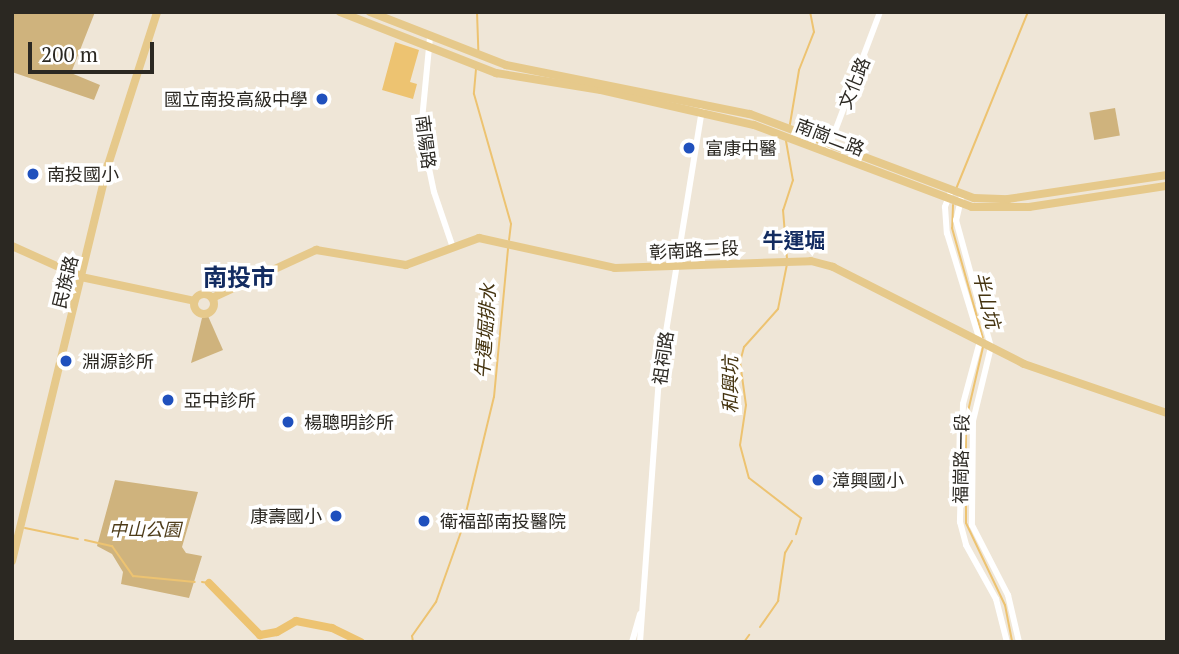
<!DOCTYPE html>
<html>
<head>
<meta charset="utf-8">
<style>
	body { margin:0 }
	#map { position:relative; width:1179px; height:654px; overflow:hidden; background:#efe6d7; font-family:"PT Serif","Noto Sans TC",serif }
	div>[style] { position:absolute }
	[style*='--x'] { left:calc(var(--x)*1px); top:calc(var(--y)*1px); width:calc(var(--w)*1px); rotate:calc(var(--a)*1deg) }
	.green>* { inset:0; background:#cfb37d; transform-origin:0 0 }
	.water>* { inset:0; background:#edc371 }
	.stream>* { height:2px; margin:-1px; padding:0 1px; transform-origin:1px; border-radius:1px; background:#edc371 }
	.river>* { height:8px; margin:-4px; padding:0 4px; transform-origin:4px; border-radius:4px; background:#edc371 }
	.minor>* { height:6px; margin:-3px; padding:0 3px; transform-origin:3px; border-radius:3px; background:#fff }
	.major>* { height:8px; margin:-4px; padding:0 4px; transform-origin:4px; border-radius:4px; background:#e6c98b }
	.major>.ring { margin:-4px; padding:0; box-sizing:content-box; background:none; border:8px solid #e6c98b; border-radius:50% }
	.dots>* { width:19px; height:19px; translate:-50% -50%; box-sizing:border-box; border:4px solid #fff; border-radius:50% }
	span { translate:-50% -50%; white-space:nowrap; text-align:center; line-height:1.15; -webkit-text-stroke:7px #fff; paint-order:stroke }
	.street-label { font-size:18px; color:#2b2822 }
	.poi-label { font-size:18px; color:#2b2822 }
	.right { translate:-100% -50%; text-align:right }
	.left { translate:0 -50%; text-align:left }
	.park-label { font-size:18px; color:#4e3c19; font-style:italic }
	.water-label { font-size:19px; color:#453410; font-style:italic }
	.quarter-label { font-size:21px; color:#132c61; font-weight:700 }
	.district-label { font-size:24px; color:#132c61; font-weight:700 }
	.frame { position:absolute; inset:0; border:14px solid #2b2822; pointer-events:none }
	.scale { position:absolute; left:28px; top:42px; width:126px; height:32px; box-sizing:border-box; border:4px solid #2b2822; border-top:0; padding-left:9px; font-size:21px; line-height:24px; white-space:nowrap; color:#2b2822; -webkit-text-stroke:5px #fff; paint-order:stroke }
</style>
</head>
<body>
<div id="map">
	<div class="green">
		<i style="clip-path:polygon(12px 12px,95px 12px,71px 73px,100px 85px,94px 100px,12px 72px)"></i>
		<i style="left:1115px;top:108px;width:28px;height:26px;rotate:80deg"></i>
		<i style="clip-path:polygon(208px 316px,223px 350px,191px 363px,202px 318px)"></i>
		<i style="clip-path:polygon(115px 480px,198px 492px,182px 547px,186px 553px,202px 556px,189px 598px,121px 584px,123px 572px,112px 554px,97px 546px)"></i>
	</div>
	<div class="water">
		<i style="clip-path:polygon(395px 42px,419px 50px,410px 82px,417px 84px,413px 99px,382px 90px)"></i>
	</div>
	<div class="stream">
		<i style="--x:477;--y:12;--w:38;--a:88"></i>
		<i style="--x:476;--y:69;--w:25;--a:95"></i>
		<i style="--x:474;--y:94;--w:135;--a:74.1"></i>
		<i style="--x:511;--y:224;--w:16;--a:97"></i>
		<i style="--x:790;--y:124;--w:55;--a:-80.5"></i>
		<i style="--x:799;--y:70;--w:41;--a:-68.5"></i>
		<i style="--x:814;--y:32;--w:20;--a:-101"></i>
		<i style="--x:786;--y:141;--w:40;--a:80"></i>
		<i style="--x:793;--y:180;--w:32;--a:108"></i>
		<i style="--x:783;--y:210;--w:49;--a:85.3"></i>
		<i style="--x:956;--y:189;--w:191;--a:-67.9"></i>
		<i style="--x:953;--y:205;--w:23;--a:92"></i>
		<i style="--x:952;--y:228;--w:114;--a:74.3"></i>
		<i style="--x:787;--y:264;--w:46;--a:101.3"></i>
		<i style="--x:778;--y:309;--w:51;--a:131.8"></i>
		<i style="--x:744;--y:347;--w:16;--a:105"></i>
		<i style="--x:740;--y:362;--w:43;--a:82.1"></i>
		<i style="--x:746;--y:405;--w:40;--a:98.5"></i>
		<i style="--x:740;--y:445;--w:34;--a:75"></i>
		<i style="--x:749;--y:478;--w:66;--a:37.6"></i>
		<i style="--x:801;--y:518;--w:17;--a:107"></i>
		<i style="--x:983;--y:347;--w:75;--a:103.1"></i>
		<i style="--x:966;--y:420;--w:103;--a:90"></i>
		<i style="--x:966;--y:523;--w:91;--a:64.6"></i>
		<i style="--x:1005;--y:605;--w:38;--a:79"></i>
		<i style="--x:25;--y:528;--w:54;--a:11.7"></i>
		<i style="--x:85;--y:540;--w:28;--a:13"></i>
		<i style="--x:112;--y:546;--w:37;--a:55"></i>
		<i style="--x:133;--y:576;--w:62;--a:5.5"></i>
		<i style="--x:202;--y:582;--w:7;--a:8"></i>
		<i style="--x:760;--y:627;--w:32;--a:-55"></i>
		<i style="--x:778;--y:601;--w:49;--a:-81.7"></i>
		<i style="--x:785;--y:553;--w:14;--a:-60"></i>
		<i style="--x:413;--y:642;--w:6;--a:-99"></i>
		<i style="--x:412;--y:636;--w:42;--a:-54.8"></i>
		<i style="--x:436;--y:602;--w:77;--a:-70.4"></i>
		<i style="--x:462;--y:529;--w:136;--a:-76.4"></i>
		<i style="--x:494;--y:397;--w:149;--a:-84.6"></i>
		<i style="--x:744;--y:642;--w:9;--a:-54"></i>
	</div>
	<div class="river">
		<i style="--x:209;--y:583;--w:73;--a:45.6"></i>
		<i style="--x:260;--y:635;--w:17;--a:-10"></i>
		<i style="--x:277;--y:632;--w:22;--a:-30"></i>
		<i style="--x:296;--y:621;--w:37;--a:11"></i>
		<i style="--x:332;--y:628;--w:32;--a:26"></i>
	</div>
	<div class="minor">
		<i style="--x:430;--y:37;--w:93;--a:95.5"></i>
		<i style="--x:421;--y:130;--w:63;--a:78.2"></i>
		<i style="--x:434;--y:192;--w:56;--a:71.2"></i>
		<i style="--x:829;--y:147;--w:144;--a:-69.3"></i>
		<i style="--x:951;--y:191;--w:17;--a:111"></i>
		<i style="--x:945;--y:207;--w:26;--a:86"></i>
		<i style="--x:947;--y:233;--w:113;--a:73"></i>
		<i style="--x:980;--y:341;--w:65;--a:105.1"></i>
		<i style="--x:963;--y:404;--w:118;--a:91.5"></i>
		<i style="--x:960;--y:522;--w:24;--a:75"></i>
		<i style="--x:966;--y:545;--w:62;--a:60.9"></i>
		<i style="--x:996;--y:599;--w:44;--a:75.7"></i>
		<i style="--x:962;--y:195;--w:26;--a:103"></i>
		<i style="--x:956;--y:220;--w:132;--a:74.6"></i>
		<i style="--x:991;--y:347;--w:76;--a:103.7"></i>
		<i style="--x:973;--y:421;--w:104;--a:90.6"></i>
		<i style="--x:972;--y:525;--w:79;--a:62.8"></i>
		<i style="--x:1008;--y:595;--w:48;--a:76.8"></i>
		<i style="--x:632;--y:642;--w:29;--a:-74"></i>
		<i style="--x:640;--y:642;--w:268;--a:-85.9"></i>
		<i style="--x:659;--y:375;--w:268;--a:-80.8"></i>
	</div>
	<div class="major">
		<i style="--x:340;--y:12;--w:168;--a:21.4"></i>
		<i style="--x:496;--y:73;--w:106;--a:9.2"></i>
		<i style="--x:601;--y:90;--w:157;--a:12.9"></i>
		<i style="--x:754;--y:125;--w:233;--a:20.6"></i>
		<i style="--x:972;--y:207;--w:57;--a:0"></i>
		<i style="--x:1029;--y:207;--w:140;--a:-8.7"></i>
		<i style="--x:370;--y:12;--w:146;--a:21.3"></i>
		<i style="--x:506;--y:65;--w:249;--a:11.4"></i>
		<i style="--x:750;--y:114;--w:239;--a:20.6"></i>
		<i style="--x:974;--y:198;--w:34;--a:2"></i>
		<i style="--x:1008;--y:199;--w:161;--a:-8.6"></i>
		<i style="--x:12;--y:246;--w:76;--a:24.2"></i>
		<i style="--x:81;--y:277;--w:116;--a:11.9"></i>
		<i class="ring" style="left:194px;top:294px;width:12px;height:12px"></i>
		<i style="--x:212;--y:298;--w:115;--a:-24.8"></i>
		<i style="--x:316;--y:250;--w:91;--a:9.5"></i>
		<i style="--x:406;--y:265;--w:78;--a:-20.3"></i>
		<i style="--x:479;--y:238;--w:139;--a:12.4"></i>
		<i style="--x:615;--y:268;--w:196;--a:-2"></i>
		<i style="--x:811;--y:261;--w:23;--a:15"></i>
		<i style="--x:833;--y:267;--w:214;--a:26.9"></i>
		<i style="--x:1024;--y:364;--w:151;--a:18.9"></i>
		<i style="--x:12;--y:561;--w:407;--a:-76.4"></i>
		<i style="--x:108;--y:165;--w:161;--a:-72.2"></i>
	</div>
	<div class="dots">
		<i style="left:322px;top:99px;background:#1f50bd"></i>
		<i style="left:689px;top:148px;background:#1f50bd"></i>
		<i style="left:33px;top:174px;background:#1f50bd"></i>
		<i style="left:66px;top:361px;background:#1f50bd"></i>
		<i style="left:168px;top:400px;background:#1f50bd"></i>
		<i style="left:288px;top:422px;background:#1f50bd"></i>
		<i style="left:818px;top:480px;background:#1f50bd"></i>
		<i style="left:336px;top:516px;background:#1f50bd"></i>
		<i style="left:424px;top:521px;background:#1f50bd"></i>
	</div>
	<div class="street-label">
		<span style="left:854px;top:83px;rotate:-68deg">文化路</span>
		<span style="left:830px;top:137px;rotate:21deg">南崗二路</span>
		<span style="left:426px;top:142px;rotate:83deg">南陽路</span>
		<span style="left:694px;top:250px;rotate:-3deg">彰南路二段</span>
		<span style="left:65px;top:282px;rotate:-76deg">民族路</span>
		<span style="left:663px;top:358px;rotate:-82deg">祖祠路</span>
		<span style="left:961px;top:459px;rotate:-89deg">福崗路一段</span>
	</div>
	<div class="poi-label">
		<span class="right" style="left:308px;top:99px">國立南投高級中學</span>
		<span class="left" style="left:705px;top:148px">富康中醫</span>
		<span class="left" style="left:47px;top:174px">南投國小</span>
		<span class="left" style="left:82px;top:361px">淵源診所</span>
		<span class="left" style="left:184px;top:400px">亞中診所</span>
		<span class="left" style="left:304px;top:422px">楊聰明診所</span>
		<span class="left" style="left:832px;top:480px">漳興國小</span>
		<span class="right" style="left:322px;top:516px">康壽國小</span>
		<span class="left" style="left:440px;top:521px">衛福部南投醫院</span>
	</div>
	<div class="park-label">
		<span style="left:145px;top:529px">中山公園</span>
	</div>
	<div class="water-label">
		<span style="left:987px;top:300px;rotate:76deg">半山坑</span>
		<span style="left:485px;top:331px;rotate:-86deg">牛運堀排水</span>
		<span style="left:730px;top:385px;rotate:-90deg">和興坑</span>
	</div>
	<div class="quarter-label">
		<span style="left:794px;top:240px">牛運堀</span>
	</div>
	<div class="district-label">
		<span style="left:239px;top:278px">南投市</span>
	</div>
	<div class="frame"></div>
	<div class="scale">200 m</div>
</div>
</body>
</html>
